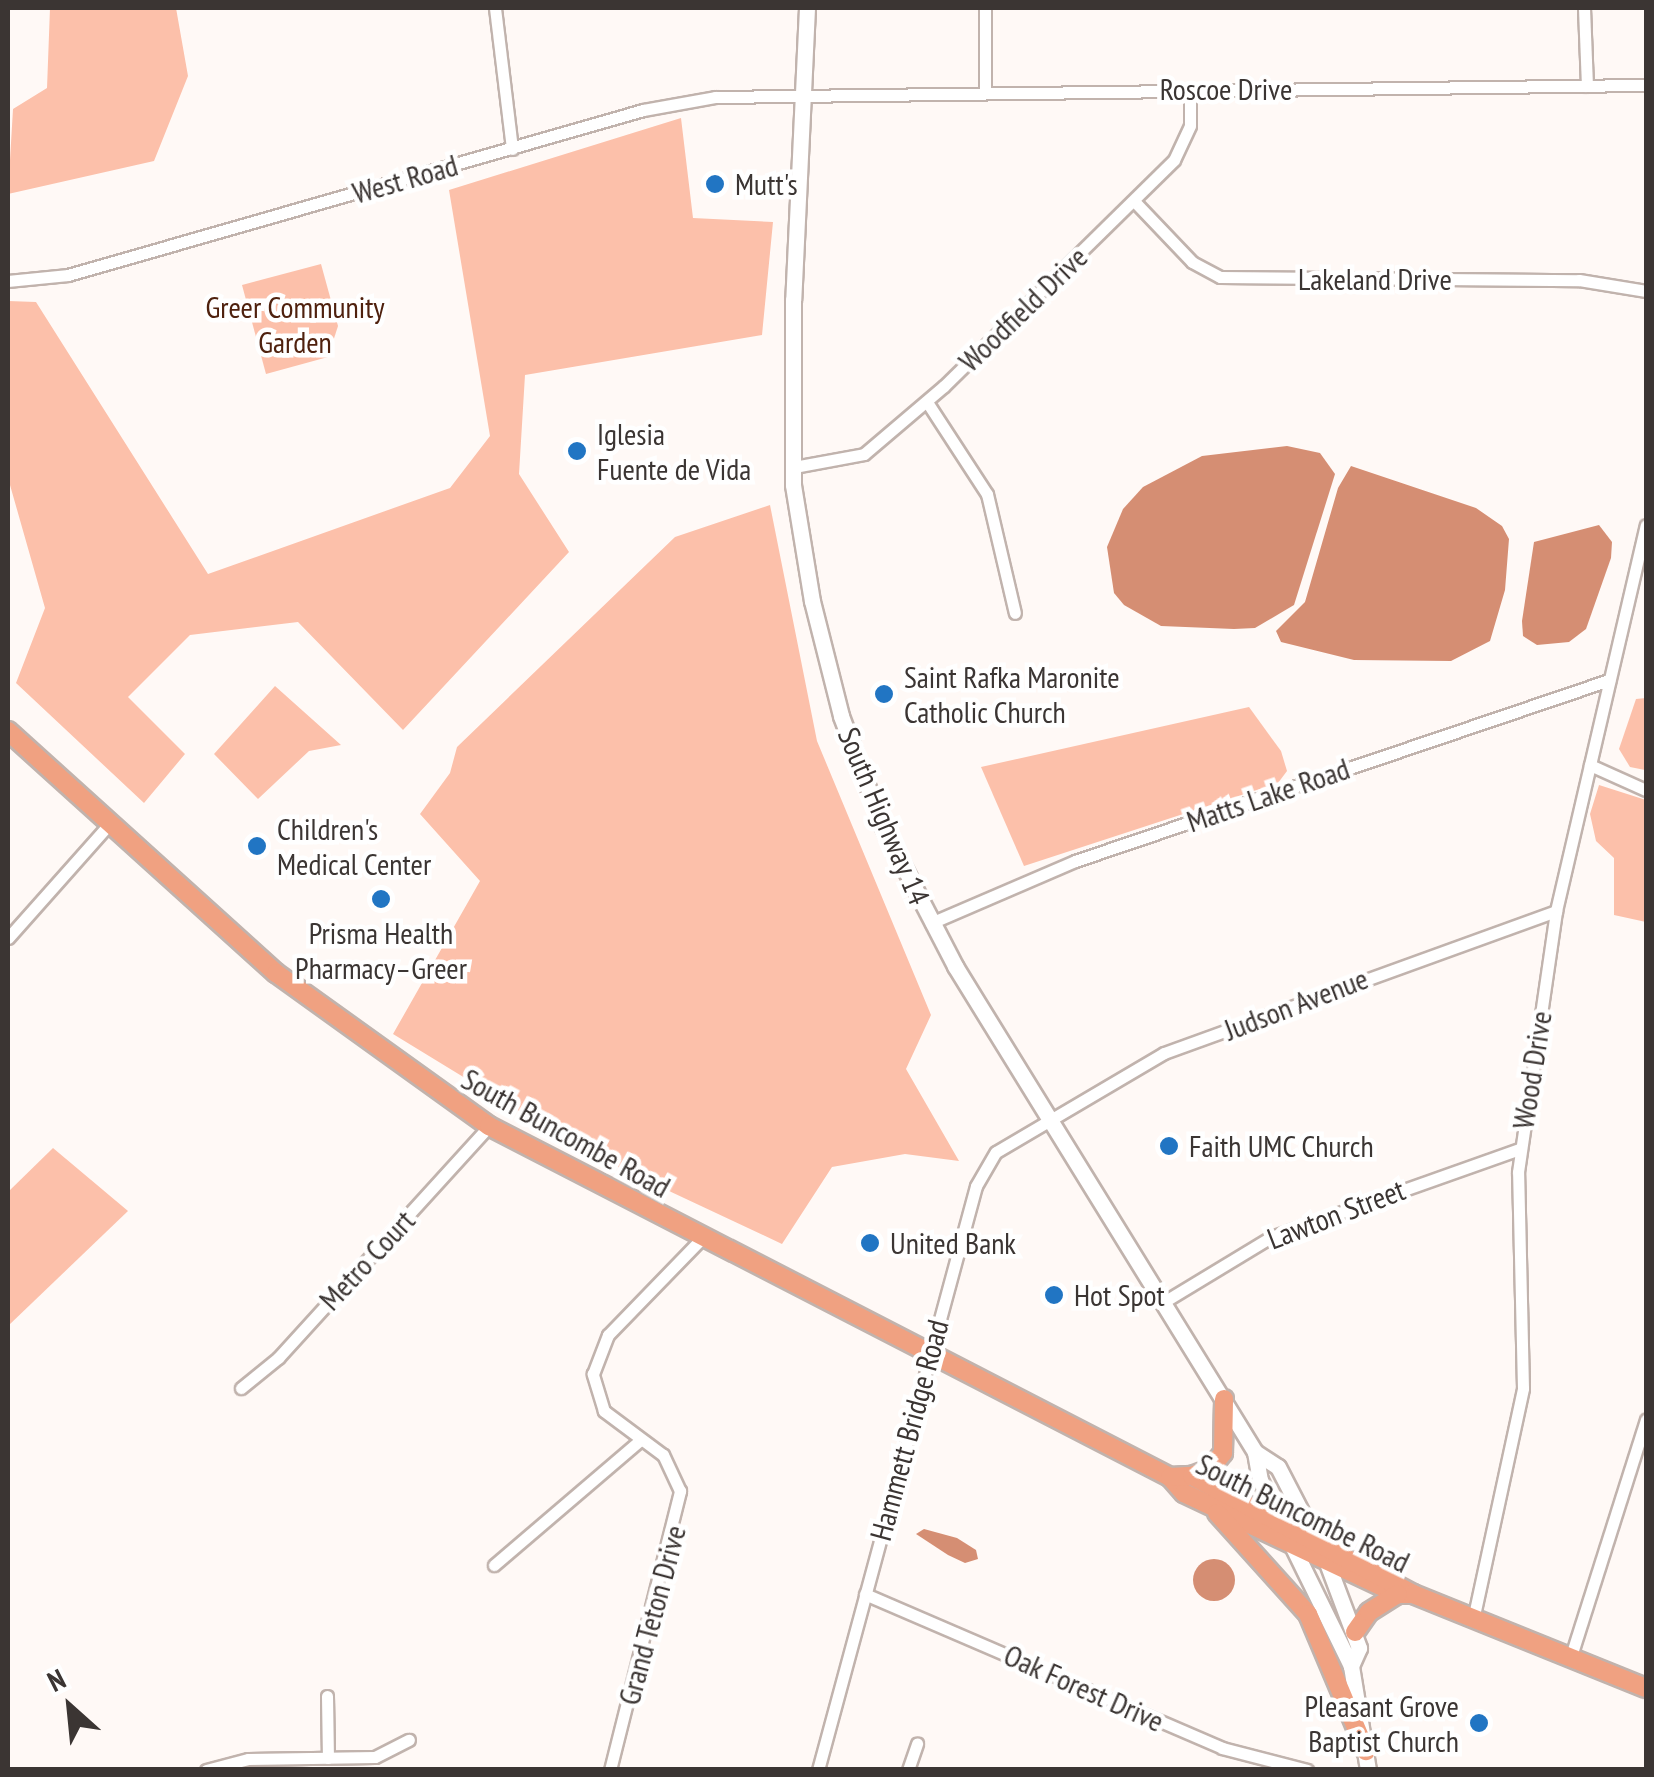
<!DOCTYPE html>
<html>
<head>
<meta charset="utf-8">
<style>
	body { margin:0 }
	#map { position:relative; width:1654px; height:1777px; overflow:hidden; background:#fff9f6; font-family:"PT Sans Narrow",sans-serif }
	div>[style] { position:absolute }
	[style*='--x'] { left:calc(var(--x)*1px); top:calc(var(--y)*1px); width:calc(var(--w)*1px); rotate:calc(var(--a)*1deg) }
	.green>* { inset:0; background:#fcc0aa }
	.water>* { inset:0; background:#d58e73 }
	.round { border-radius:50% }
	.roads { filter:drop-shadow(2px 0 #c1b3ad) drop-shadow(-2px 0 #c1b3ad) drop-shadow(0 2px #c1b3ad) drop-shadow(0 -2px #c1b3ad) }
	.minor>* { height:11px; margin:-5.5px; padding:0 5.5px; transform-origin:5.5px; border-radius:5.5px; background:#fff }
	.secondary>* { height:15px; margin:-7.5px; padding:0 7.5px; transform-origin:7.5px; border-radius:7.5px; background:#fff }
	.primary>* { height:18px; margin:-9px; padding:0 9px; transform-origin:9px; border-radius:9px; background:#f0a181 }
	.dots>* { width:28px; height:28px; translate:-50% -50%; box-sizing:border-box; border:5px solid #fff; border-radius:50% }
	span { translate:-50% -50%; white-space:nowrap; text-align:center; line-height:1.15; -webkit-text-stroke:9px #fff; paint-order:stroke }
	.street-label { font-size:30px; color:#3b3533 }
	.poi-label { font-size:30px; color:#3b3533 }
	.left { translate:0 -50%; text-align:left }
	.right { translate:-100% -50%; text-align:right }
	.park-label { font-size:30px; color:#4f210e }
	.frame { position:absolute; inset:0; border:10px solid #3b3533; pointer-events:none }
	.north { position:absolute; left:20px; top:1657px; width:100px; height:100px; -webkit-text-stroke:8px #fff; paint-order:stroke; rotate:333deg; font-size:28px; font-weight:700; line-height:40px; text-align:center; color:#3b3533 }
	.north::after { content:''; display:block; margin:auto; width:35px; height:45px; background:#3b3533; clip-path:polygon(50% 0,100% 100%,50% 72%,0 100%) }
</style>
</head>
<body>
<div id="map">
	<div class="green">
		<i style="clip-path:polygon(50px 8px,176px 8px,188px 76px,154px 161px,8px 194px,13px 109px,47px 88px)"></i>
		<i style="clip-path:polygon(681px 118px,693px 218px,773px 222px,762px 335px,525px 375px,519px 474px,569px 552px,403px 730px,298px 622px,190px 635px,128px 697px,185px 754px,144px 803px,16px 683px,45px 608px,8px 478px,8px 301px,36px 302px,208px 574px,450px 488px,490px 436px,449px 190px)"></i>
		<i style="clip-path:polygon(321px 264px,338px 326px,328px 357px,266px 374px,242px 285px)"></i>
		<i style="clip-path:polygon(770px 505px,817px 741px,931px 1015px,906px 1069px,959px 1161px,905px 1154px,832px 1167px,782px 1244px,588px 1153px,393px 1034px,480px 881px,420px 814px,450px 773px,457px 747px,675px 537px)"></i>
		<i style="clip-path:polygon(275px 686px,341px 745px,309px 751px,258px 799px,214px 754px)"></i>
		<i style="clip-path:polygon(1646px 698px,1646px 769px,1645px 770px,1630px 767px,1619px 749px,1636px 699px)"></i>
		<i style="clip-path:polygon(1249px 707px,1281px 751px,1287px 771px,1278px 783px,1024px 866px,981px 767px)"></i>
		<i style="clip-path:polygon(1599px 785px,1646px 800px,1646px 922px,1614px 915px,1614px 858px,1596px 841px,1590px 814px)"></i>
		<i style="clip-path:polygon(53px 1148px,128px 1211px,8px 1326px,8px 1192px)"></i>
	</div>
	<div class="water">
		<i style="clip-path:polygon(1287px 446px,1320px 453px,1335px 474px,1294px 605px,1255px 628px,1234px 629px,1161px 626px,1124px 605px,1114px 593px,1107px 547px,1123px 509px,1143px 487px,1202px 456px)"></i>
		<i style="clip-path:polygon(1351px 466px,1476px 508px,1502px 526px,1509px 539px,1505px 590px,1490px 641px,1451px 661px,1354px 660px,1281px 642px,1276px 631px,1305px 602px,1338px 488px)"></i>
		<i style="clip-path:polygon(1599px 525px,1612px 542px,1611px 558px,1586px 629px,1569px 642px,1537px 645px,1523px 636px,1522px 621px,1534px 542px)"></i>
		<i style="clip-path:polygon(924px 1529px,957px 1538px,976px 1550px,978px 1559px,965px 1563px,948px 1555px,916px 1534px)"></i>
		<i class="round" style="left:1193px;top:1559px;width:42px;height:42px"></i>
	</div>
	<div class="roads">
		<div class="minor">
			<i style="--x:495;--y:8;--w:142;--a:83.1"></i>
			<i style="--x:1584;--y:8;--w:78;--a:87.8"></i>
			<i style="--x:985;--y:90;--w:82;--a:-90"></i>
			<i style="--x:1134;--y:201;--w:84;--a:46.4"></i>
			<i style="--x:1192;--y:262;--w:32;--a:28"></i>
			<i style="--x:1220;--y:277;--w:359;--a:0.5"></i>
			<i style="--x:1579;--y:280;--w:68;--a:9.3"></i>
			<i style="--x:8;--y:281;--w:60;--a:-5.7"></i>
			<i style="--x:68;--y:275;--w:598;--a:-16.01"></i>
			<i style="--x:643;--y:110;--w:73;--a:-10.2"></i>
			<i style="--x:715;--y:97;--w:931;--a:-0.74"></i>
			<i style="--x:927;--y:402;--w:110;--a:56.9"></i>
			<i style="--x:987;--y:494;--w:122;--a:76.8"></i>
			<i style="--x:794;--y:467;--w:71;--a:-10.5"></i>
			<i style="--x:864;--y:454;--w:105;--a:-40.4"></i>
			<i style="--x:944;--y:386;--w:322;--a:-44.5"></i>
			<i style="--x:1174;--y:160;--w:38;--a:-65"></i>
			<i style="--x:1190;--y:125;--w:36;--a:-90"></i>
			<i style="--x:1590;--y:765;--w:61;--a:24.1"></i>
			<i style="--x:931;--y:923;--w:157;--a:-23.3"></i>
			<i style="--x:1075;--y:861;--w:564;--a:-18.72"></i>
			<i style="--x:8;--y:938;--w:154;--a:-48.4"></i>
			<i style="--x:1162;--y:1303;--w:127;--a:-31.2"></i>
			<i style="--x:1271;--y:1237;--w:264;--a:-19.5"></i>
			<i style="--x:241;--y:1388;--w:48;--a:-39"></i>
			<i style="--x:278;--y:1358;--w:314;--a:-47.7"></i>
			<i style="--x:494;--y:1565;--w:191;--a:-40.5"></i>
			<i style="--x:865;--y:1594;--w:389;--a:23.3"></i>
			<i style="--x:1222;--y:1748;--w:88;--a:14.5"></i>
			<i style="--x:1473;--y:1620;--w:237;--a:-77.8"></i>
			<i style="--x:1523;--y:1388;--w:216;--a:-91.3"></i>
			<i style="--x:1518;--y:1172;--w:264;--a:-81.7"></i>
			<i style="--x:1556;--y:911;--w:396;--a:-76.9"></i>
			<i style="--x:1571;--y:1656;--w:248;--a:-72.4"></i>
			<i style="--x:327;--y:1696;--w:62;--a:89.1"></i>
			<i style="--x:206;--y:1770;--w:43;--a:-14.7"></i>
			<i style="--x:248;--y:1759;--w:127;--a:-0.9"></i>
			<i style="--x:375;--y:1757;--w:38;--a:-27"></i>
			<i style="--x:610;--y:1770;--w:288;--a:-75.9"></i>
			<i style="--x:680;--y:1491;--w:40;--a:-115"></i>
			<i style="--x:663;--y:1455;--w:74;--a:-143.3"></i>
			<i style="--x:604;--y:1411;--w:39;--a:-107"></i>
			<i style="--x:593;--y:1374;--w:42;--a:-69"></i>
			<i style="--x:608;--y:1335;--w:135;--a:-45.9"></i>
			<i style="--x:818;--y:1770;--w:605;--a:-74.86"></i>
			<i style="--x:976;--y:1186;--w:39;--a:-60"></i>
			<i style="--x:996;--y:1152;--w:195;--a:-30.5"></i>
			<i style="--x:1164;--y:1053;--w:417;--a:-19.9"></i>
			<i style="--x:908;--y:1770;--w:28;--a:-71"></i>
		</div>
		<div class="secondary">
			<i style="--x:807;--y:8;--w:292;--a:92.7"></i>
			<i style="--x:793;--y:300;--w:185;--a:90"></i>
			<i style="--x:793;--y:485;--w:118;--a:80.7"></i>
			<i style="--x:812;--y:601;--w:119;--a:75.8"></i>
			<i style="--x:841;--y:716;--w:116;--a:69.4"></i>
			<i style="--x:882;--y:825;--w:159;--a:62.6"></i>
			<i style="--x:955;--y:966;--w:571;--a:58.31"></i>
			<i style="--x:1255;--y:1452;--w:28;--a:80"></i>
			<i style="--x:1260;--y:1480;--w:207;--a:63.9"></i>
			<i style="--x:1351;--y:1666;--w:105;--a:80.7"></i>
			<i style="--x:1255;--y:1452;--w:27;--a:33"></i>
			<i style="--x:1278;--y:1467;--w:105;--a:62.7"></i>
			<i style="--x:1326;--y:1560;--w:94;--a:69.4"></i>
			<i style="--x:1359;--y:1648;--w:20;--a:114"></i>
		</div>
		<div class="primary">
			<i style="--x:8;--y:731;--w:361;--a:42.1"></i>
			<i style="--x:276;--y:973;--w:262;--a:35.7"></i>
			<i style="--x:489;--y:1126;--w:766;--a:27.27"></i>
			<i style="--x:1170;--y:1477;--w:21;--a:49"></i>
			<i style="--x:1184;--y:1493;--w:237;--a:25.3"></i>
			<i style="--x:1398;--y:1594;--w:15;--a:0"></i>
			<i style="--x:1192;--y:1476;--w:19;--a:-21"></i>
			<i style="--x:1210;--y:1469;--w:21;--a:-51"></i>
			<i style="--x:1223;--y:1453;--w:54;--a:-88.9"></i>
			<i style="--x:1170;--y:1477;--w:22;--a:-3"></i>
			<i style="--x:1192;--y:1476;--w:251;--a:28.1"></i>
			<i style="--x:1413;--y:1594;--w:251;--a:22"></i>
			<i style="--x:1217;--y:1513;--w:136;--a:48"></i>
			<i style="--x:1308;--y:1614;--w:149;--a:67.1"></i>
			<i style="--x:1355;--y:1632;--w:24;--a:-55"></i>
			<i style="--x:1369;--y:1612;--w:34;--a:-32"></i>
		</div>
	</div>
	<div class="dots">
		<i style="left:715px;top:184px;background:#2175c3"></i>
		<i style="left:577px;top:451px;background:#2175c3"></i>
		<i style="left:884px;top:694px;background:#2175c3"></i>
		<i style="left:257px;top:846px;background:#2175c3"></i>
		<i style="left:381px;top:899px;background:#2175c3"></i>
		<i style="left:1169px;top:1146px;background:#2175c3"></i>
		<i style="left:870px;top:1243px;background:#2175c3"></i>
		<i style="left:1054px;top:1295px;background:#2175c3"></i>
		<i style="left:1479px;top:1723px;background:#2175c3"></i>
	</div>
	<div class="street-label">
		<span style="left:1226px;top:89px">Roscoe Drive</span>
		<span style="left:405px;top:179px;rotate:-16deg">West Road</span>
		<span style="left:1375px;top:279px">Lakeland Drive</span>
		<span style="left:1023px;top:309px;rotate:-44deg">Woodfield Drive</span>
		<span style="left:1268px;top:795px;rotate:-19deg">Matts Lake Road</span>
		<span style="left:884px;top:816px;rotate:67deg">South Highway 14</span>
		<span style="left:1296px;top:1004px;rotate:-21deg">Judson Avenue</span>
		<span style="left:1532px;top:1070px;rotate:-81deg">Wood Drive</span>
		<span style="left:566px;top:1133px;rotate:29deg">South Buncombe Road</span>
		<span style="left:1336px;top:1214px;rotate:-21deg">Lawton Street</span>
		<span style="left:367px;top:1260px;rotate:-47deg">Metro Court</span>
		<span style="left:909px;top:1430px;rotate:-75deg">Hammett Bridge Road</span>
		<span style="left:1303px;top:1513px;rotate:26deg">South Buncombe Road</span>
		<span style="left:652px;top:1615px;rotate:-75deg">Grand Teton Drive</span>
		<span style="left:1084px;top:1688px;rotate:24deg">Oak Forest Drive</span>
	</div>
	<div class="poi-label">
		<span class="left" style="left:735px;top:184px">Mutt's</span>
		<span class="left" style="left:597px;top:451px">Iglesia<br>Fuente de Vida</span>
		<span class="left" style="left:904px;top:694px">Saint Rafka Maronite<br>Catholic Church</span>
		<span class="left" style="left:277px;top:846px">Children's<br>Medical Center</span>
		<span style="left:381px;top:950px">Prisma Health<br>Pharmacy–Greer</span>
		<span class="left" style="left:1189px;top:1146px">Faith UMC Church</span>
		<span class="left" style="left:890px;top:1243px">United Bank</span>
		<span class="left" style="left:1074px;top:1295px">Hot Spot</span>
		<span class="right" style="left:1459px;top:1723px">Pleasant Grove<br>Baptist Church</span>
	</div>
	<div class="park-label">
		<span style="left:295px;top:324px">Greer Community<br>Garden</span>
	</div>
	<div class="frame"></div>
	<div class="north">N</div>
</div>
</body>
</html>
